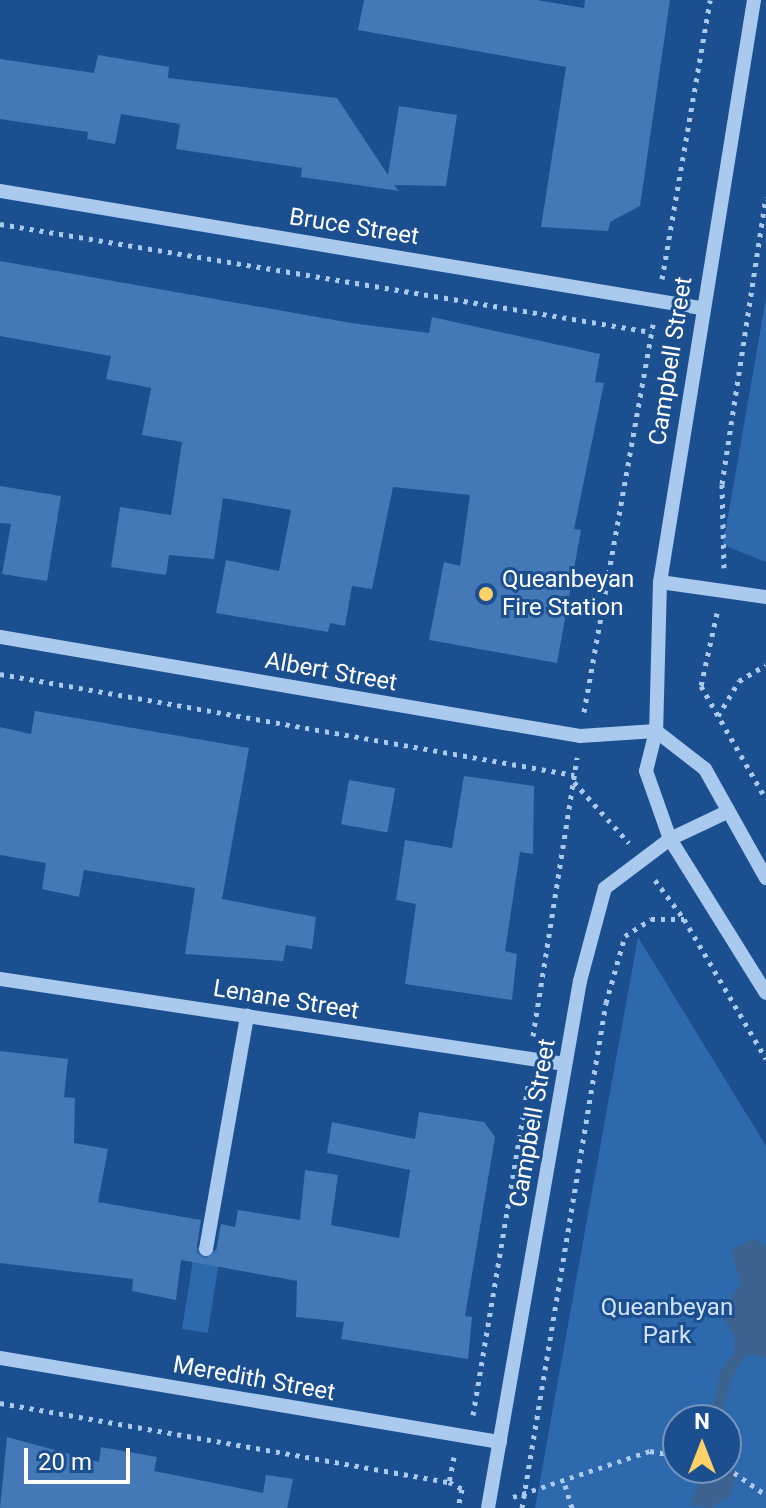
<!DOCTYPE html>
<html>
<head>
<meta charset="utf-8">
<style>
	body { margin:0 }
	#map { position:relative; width:766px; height:1508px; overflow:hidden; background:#1b4f8f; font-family:Roboto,sans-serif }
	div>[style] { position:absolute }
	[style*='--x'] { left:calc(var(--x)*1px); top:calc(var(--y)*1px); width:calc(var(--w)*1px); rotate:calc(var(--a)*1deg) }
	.green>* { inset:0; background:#2e69ad; transform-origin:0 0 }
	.water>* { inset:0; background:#3c6290 }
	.stream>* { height:11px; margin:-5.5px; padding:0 5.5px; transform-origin:5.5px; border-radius:5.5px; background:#3c6290 }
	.building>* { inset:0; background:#4478b7; transform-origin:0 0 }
	.path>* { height:5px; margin-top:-2.5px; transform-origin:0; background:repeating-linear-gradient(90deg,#a9c9ee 0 4px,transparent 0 10px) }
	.minor>* { height:14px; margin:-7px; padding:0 7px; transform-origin:7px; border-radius:7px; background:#a9c9ee }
	.dots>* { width:22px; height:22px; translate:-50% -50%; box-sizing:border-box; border:4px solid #1b4f8f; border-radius:50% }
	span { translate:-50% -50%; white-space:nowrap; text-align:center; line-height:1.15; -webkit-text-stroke:6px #1b4f8f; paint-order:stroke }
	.street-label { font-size:24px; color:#fff }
	.poi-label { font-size:24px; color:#fff }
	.left { translate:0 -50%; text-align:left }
	.park-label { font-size:24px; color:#cfe3fa }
	.north { position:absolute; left:662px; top:1404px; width:80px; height:80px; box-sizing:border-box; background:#1b4f8f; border:2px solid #7695bc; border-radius:50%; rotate:0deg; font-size:22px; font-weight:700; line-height:32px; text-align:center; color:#fff }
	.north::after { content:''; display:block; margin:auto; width:28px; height:36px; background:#ffd166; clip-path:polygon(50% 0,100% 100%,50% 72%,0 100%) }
	.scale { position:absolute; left:24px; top:1448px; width:106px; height:36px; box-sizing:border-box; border:4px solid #fff; border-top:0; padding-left:10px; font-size:24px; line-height:28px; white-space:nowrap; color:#fff; -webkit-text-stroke:6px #1b4f8f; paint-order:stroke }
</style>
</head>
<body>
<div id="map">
	<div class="green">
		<i style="clip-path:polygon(766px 298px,766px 562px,723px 545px)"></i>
		<i style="clip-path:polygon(evenodd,638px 937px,766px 1146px,766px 1508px,535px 1508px,638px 937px,678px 1420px,726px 1420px,726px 1468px,678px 1468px,678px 1420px)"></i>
		<i style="left:195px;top:1247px;width:26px;height:83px;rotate:9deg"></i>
	</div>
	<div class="water">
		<i style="clip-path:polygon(754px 1238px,766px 1247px,766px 1358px,747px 1354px,719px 1398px,719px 1372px,734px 1354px,735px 1337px,720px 1313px,741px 1284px,731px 1250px)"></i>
		<i style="clip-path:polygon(729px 1458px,737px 1476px,729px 1496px,710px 1508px,690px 1505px,704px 1468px,726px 1468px)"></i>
	</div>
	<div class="stream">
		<i style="--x:714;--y:1420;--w:38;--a:-75"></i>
	</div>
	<div class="building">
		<i style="clip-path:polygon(364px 0,537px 0,584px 8px,585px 0,670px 0,640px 206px,610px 222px,608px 231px,541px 227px,566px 67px,358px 30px)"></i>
		<i style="clip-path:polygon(98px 55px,169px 67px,168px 78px,337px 98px,388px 175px,399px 106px,457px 115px,446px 186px,394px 185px,399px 191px,301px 177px,302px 168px,176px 149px,180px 124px,121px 114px,115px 144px,87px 139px,88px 132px,0 119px,0 59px,94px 73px)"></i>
		<i style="clip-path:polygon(0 261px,351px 323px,429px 333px,432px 317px,600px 354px,595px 382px,604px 383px,574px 529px,581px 530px,557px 663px,429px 640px,444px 562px,460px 566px,470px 495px,393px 487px,372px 589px,352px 586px,345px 626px,330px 623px,328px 632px,216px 613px,226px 560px,279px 571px,291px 510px,223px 498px,214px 559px,169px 555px,166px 575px,111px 567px,120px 507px,171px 515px,182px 442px,142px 435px,151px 388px,106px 379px,111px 356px,0 336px)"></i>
		<i style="clip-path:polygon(0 486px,61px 496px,47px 581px,2px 574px,11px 524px,0 523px)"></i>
		<i style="clip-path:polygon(35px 711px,249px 748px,222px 899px,316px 917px,312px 949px,286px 945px,283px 961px,185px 954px,195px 888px,84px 870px,79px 897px,42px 889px,46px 863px,0 855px,0 727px,31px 734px)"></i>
		<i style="clip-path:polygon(464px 776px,534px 786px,533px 854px,520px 852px,505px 951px,517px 954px,512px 1000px,405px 984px,416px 904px,396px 900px,405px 840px,452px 848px)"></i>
		<i style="left:349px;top:780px;width:47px;height:45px;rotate:10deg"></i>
		<i style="clip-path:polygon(0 1051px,68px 1059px,64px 1097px,75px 1098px,74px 1143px,108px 1149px,98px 1202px,201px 1220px,196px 1252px,205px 1259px,216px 1251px,221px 1224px,235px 1227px,238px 1210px,300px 1220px,305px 1170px,338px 1175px,331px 1225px,399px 1238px,410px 1170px,327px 1153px,332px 1122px,415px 1139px,419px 1112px,484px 1122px,495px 1137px,465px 1316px,472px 1317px,468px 1359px,341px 1339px,344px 1322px,296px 1317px,297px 1281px,181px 1260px,176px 1300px,132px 1291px,133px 1279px,0 1263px)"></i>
		<i style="clip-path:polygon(7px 1437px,99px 1462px,101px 1447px,157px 1457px,154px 1471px,263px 1493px,266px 1475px,293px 1479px,287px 1508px,0 1508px)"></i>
	</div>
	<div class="path">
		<i style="--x:0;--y:224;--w:660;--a:9.42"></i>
		<i style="--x:662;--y:279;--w:283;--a:-80.2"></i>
		<i style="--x:724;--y:568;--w:84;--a:-91.4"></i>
		<i style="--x:722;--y:484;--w:290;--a:-81.3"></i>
		<i style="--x:717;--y:613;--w:75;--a:102.4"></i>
		<i style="--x:701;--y:686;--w:130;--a:60.1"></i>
		<i style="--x:0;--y:674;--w:583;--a:9.98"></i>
		<i style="--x:584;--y:712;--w:394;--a:-79.9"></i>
		<i style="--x:718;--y:716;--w:41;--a:-59"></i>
		<i style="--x:739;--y:681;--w:31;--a:-31"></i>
		<i style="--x:574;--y:782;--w:82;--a:48"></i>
		<i style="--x:655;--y:880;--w:49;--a:53.4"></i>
		<i style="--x:533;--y:1036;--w:282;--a:-81"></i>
		<i style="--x:0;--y:1403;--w:456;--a:10"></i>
		<i style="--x:473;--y:1415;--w:338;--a:-80.5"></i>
		<i style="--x:454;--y:1457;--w:25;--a:101"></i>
		<i style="--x:449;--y:1482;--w:15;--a:28"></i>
		<i style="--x:462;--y:1489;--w:19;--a:102"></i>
		<i style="--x:726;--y:1467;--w:49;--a:35"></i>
		<i style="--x:565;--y:1485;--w:24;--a:73"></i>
		<i style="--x:513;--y:1497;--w:145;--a:-18.6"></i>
		<i style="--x:650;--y:1451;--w:28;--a:10"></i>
		<i style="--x:522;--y:1508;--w:512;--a:-80.56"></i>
		<i style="--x:606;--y:1003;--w:70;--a:-74.2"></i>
		<i style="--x:625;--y:936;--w:31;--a:-33"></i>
		<i style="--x:651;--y:919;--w:33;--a:0"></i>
		<i style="--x:684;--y:919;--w:162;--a:59.6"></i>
	</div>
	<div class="minor">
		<i style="--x:754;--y:0;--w:590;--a:99.17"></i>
		<i style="--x:660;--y:582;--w:149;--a:91.5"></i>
		<i style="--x:656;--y:731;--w:41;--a:104"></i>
		<i style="--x:646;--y:771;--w:72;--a:70.6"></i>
		<i style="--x:670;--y:839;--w:181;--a:58.1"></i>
		<i style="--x:0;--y:191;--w:711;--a:9.48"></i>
		<i style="--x:660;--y:582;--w:107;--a:8.1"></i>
		<i style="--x:0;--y:637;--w:588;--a:9.69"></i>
		<i style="--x:580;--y:736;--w:76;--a:-3.8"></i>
		<i style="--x:656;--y:731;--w:62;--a:37.8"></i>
		<i style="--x:705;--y:769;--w:125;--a:60.8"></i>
		<i style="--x:0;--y:979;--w:571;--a:8.56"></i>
		<i style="--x:206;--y:1249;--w:237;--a:-80"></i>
		<i style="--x:0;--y:1358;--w:507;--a:9.54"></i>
		<i style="--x:488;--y:1508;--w:535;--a:-80.1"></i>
		<i style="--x:580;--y:981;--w:96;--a:-75"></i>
		<i style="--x:605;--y:888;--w:81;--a:-37"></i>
		<i style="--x:670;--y:839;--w:61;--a:-25.3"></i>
	</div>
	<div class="dots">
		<i style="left:486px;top:594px;background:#ffd166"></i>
	</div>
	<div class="street-label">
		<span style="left:354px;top:227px;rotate:9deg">Bruce Street</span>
		<span style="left:671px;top:361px;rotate:-81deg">Campbell Street</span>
		<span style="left:331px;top:672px;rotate:10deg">Albert Street</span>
		<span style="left:286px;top:1000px;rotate:9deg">Lenane Street</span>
		<span style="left:533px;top:1123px;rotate:-80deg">Campbell Street</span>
		<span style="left:254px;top:1379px;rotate:10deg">Meredith Street</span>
	</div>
	<div class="poi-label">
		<span class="left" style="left:502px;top:594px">Queanbeyan<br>Fire Station</span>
	</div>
	<div class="park-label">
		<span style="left:667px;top:1322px">Queanbeyan<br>Park</span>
	</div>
	<div class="north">N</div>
	<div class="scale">20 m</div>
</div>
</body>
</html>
